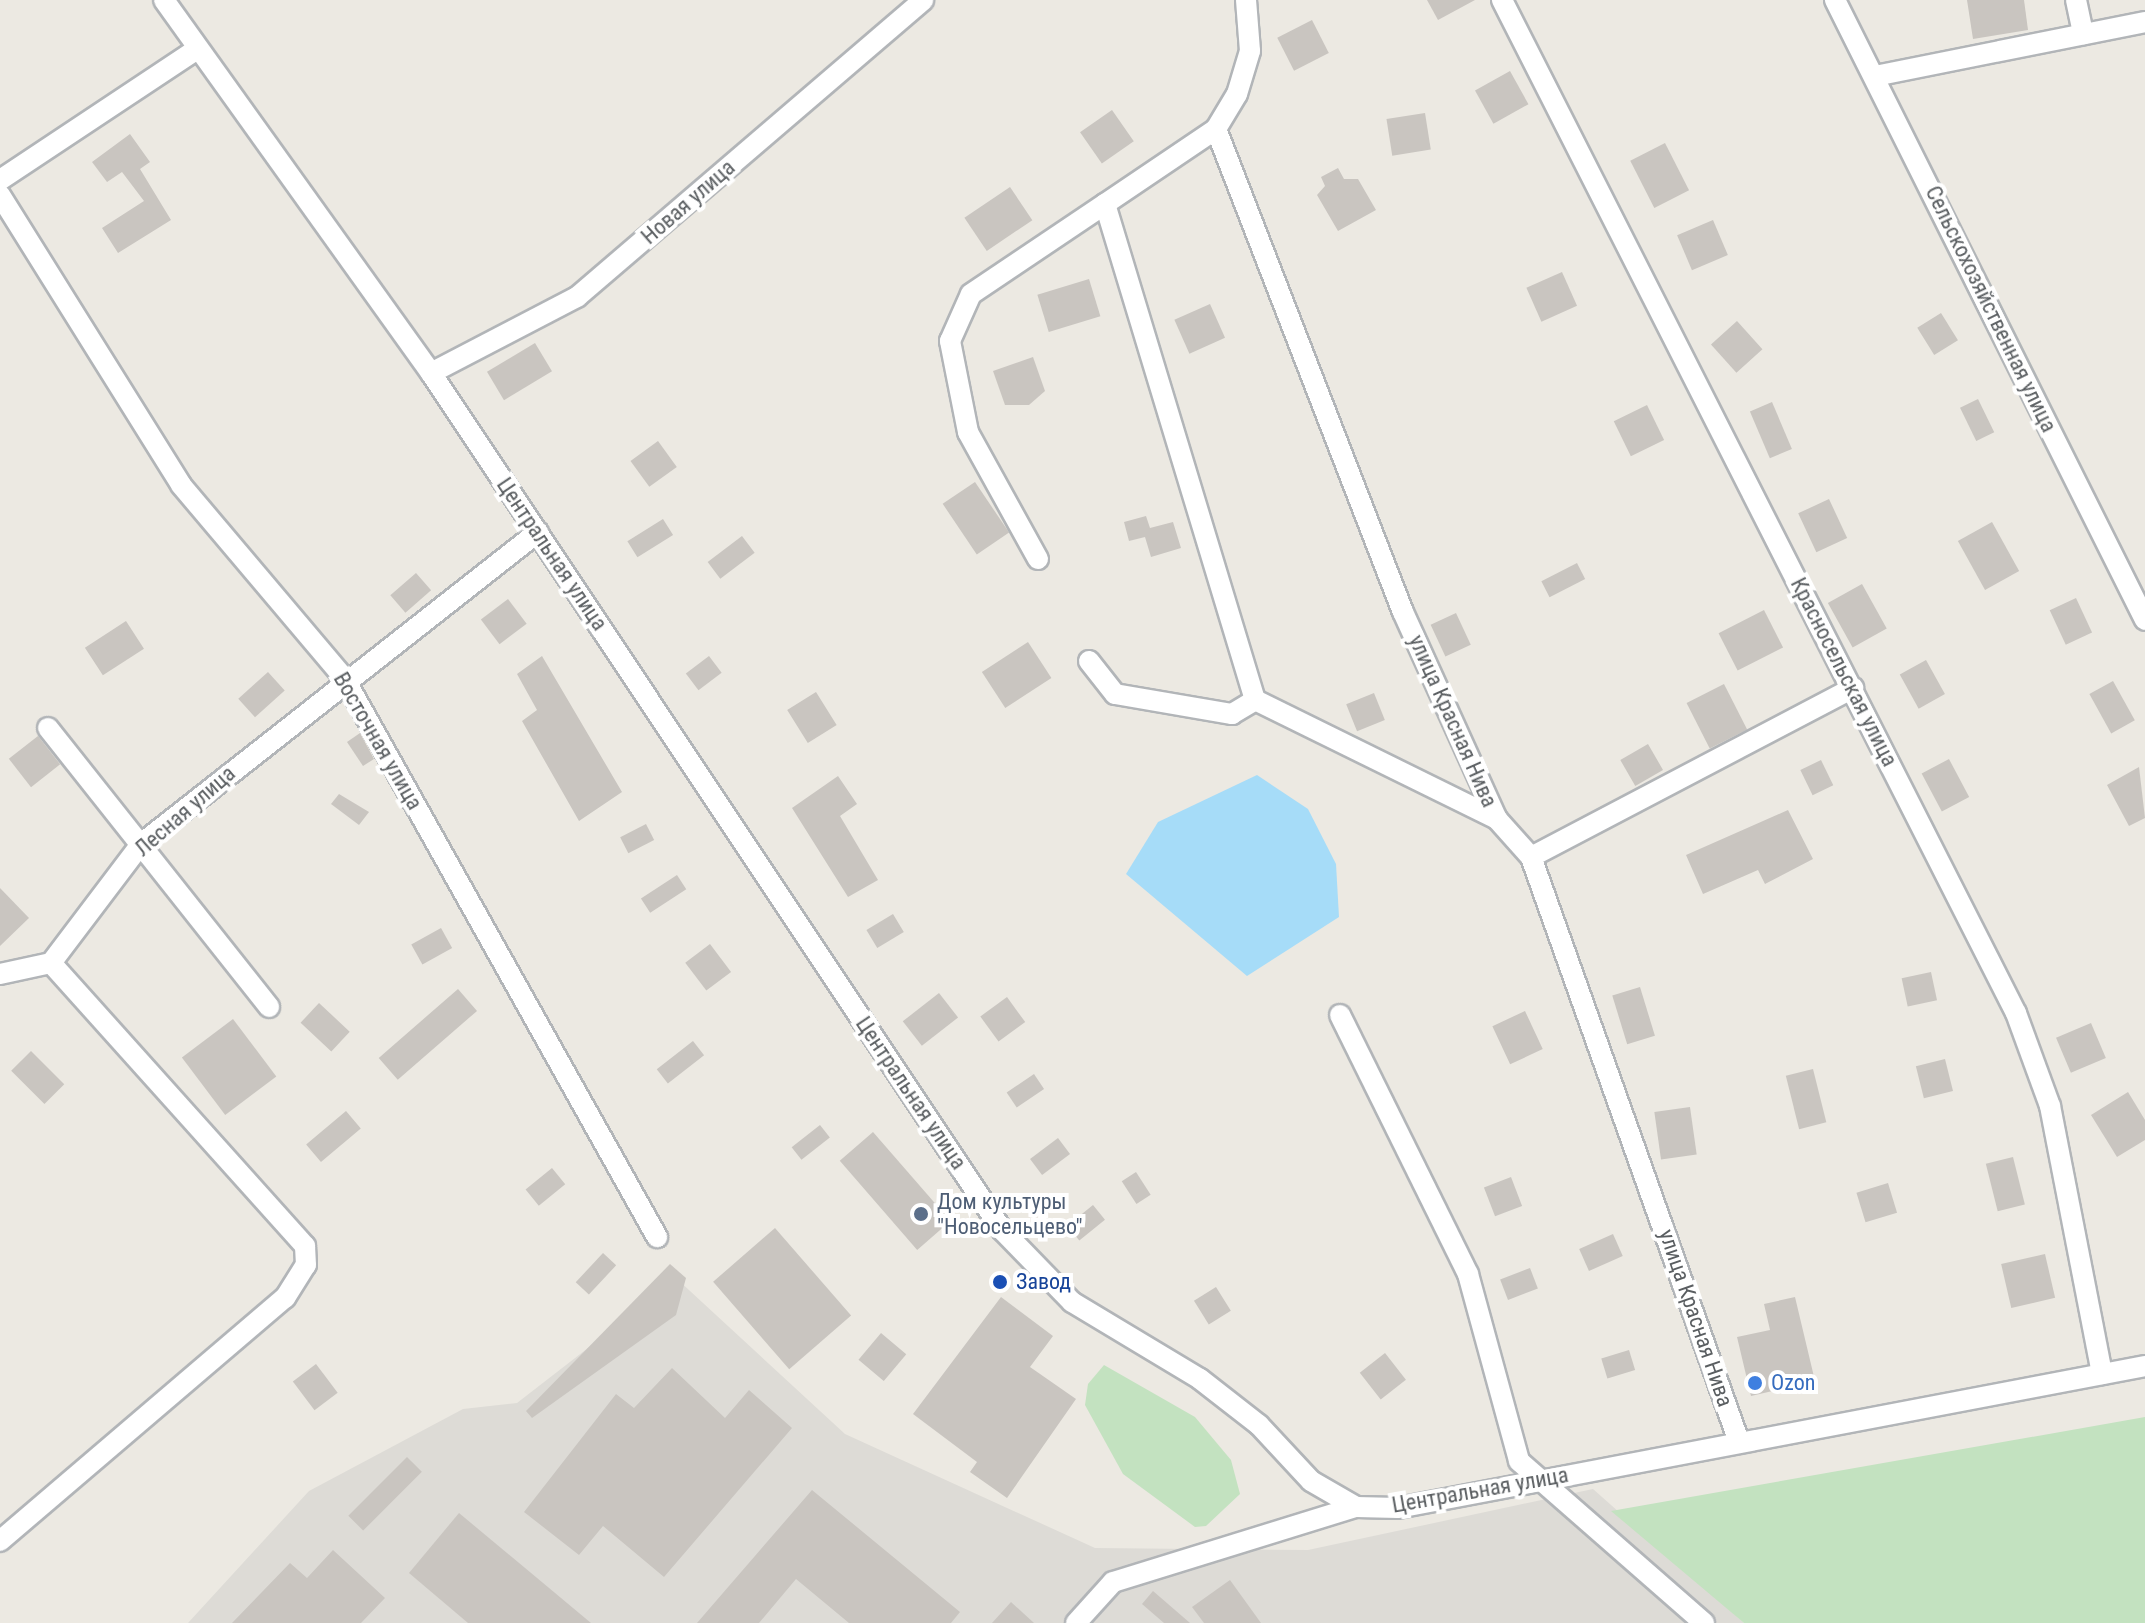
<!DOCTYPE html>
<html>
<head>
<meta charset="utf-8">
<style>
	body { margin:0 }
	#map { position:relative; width:2145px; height:1623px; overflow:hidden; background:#ece9e2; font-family:"Roboto Condensed",sans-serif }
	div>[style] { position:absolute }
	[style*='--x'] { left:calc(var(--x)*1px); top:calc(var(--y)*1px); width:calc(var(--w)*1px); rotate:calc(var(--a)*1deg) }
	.industrial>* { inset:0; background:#dddbd6 }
	.green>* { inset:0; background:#c3e2c0 }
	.water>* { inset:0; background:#a6dcf8 }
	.building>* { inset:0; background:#c9c5c0; transform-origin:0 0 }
	.roads { filter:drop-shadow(2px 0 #b2b5b8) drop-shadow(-2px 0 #b2b5b8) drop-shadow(0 2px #b2b5b8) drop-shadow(0 -2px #b2b5b8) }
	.minor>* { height:20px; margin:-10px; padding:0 10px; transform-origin:10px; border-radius:10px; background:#fff }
	.dots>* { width:22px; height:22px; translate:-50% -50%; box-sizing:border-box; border:4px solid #fff; border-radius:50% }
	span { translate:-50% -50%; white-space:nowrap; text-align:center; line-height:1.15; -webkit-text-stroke:8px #fff; paint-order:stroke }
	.street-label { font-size:22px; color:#5a5e61 }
	.service-label { font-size:22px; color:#4e5e75 }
	.left { translate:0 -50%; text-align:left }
	.transit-label { font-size:22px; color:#164399 }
	.shop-label { font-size:22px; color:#366cbe }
</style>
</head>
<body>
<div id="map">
	<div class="industrial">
		<i style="clip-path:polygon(677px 1279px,845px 1434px,1095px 1548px,1308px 1550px,1593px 1489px,1744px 1623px,188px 1623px,309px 1491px,463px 1409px,517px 1403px)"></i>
	</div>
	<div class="green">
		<i style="clip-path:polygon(1104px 1365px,1195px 1417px,1231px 1460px,1240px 1494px,1206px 1526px,1195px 1527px,1123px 1474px,1085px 1405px,1088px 1384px)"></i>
		<i style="clip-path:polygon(2145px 1417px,2145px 1623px,1744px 1623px,1611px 1511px)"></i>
	</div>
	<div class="water">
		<i style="clip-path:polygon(1257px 775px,1308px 809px,1336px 864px,1339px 917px,1247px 976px,1126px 874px,1158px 822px)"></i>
	</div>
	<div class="building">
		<i style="clip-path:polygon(1427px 0,1475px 0,1438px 20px)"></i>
		<i style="clip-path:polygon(1967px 0,2024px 0,2028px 30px,1973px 39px)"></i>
		<i style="left:1312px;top:20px;width:37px;height:39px;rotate:63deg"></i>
		<i style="left:1510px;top:71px;width:38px;height:40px;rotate:61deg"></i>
		<i style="left:1112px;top:110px;width:38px;height:39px;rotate:55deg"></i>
		<i style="left:1425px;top:113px;width:37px;height:39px;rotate:81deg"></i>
		<i style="clip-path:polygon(130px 134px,150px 162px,140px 169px,171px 220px,118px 253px,102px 228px,144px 201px,122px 172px,107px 182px,92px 162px)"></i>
		<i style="left:1665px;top:143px;width:53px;height:39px;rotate:63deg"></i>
		<i style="clip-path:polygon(1338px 168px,1344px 179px,1358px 179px,1376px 210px,1338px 231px,1317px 195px,1325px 186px,1321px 177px)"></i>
		<i style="left:1010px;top:187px;width:40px;height:55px;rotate:56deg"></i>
		<i style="left:1713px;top:220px;width:38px;height:39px;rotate:67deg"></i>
		<i style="left:1562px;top:272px;width:37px;height:39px;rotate:66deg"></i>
		<i style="left:1089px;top:279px;width:39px;height:54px;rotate:73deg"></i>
		<i style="left:1210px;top:304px;width:37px;height:39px;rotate:66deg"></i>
		<i style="left:1941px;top:313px;width:32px;height:28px;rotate:58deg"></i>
		<i style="left:1737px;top:321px;width:38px;height:35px;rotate:48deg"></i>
		<i style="left:535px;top:343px;width:33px;height:56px;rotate:59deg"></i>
		<i style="clip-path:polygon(1033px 357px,1045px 391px,1029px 405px,1005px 405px,993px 371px)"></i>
		<i style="left:1978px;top:399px;width:37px;height:20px;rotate:64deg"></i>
		<i style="left:1772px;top:402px;width:51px;height:24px;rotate:67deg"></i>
		<i style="left:1647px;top:405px;width:39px;height:37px;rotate:64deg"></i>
		<i style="left:658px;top:441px;width:32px;height:34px;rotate:54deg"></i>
		<i style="left:975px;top:482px;width:61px;height:39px;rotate:56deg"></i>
		<i style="left:1829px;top:499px;width:43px;height:34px;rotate:65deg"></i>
		<i style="clip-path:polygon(1146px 516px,1150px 528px,1173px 522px,1181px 548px,1151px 557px,1145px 537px,1129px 541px,1124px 522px)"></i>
		<i style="left:663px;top:519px;width:19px;height:42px;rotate:58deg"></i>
		<i style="left:1992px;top:522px;width:56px;height:39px;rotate:61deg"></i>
		<i style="left:742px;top:536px;width:21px;height:43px;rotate:53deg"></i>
		<i style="left:1577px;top:563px;width:18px;height:40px;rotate:63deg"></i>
		<i style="left:416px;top:573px;width:23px;height:34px;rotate:49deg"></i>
		<i style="left:1862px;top:584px;width:51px;height:39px;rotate:61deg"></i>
		<i style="left:2076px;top:598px;width:38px;height:29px;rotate:65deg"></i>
		<i style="left:508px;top:599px;width:31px;height:34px;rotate:53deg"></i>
		<i style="left:1764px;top:610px;width:42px;height:51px;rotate:63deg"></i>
		<i style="left:1456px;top:613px;width:35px;height:28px;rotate:65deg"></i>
		<i style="left:126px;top:621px;width:33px;height:49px;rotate:57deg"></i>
		<i style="left:1028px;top:642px;width:43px;height:55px;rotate:57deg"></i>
		<i style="clip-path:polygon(542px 656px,622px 792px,579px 821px,522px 721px,537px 710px,517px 674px)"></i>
		<i style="left:709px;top:656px;width:21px;height:29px;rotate:53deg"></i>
		<i style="left:1926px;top:660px;width:39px;height:30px;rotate:61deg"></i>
		<i style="left:268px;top:672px;width:25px;height:40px;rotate:48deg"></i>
		<i style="left:2113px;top:681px;width:45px;height:27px;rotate:61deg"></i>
		<i style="left:1724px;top:684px;width:51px;height:42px;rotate:63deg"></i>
		<i style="left:816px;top:692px;width:39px;height:34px;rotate:58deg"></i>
		<i style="left:1374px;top:693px;width:29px;height:30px;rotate:68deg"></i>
		<i style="clip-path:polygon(360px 733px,374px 759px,363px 766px,347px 742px)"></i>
		<i style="left:38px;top:736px;width:36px;height:37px;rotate:52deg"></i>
		<i style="left:1648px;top:744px;width:30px;height:32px;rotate:60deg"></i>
		<i style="left:1949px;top:759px;width:43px;height:31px;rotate:62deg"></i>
		<i style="left:1821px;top:760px;width:28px;height:23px;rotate:64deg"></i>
		<i style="clip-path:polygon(2139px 767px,2145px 818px,2129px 826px,2107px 785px)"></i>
		<i style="clip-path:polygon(838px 776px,857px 804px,840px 816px,878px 880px,848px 897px,792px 808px)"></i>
		<i style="clip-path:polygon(339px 794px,369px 812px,359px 825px,331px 804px)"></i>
		<i style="clip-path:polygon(1788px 810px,1813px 859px,1765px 884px,1758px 870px,1703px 894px,1686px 855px)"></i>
		<i style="left:646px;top:824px;width:18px;height:29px;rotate:63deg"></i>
		<i style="left:677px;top:875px;width:17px;height:43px;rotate:57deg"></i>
		<i style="clip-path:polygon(0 888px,29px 918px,0 946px)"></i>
		<i style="left:893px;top:914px;width:21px;height:31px;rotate:59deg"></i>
		<i style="left:441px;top:928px;width:23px;height:34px;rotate:61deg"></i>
		<i style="left:710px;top:944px;width:35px;height:31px;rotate:53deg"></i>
		<i style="left:1931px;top:972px;width:29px;height:30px;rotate:78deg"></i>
		<i style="left:1640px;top:987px;width:51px;height:29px;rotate:73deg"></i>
		<i style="left:458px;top:989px;width:29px;height:105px;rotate:49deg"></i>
		<i style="left:939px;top:993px;width:31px;height:46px;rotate:52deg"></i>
		<i style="left:1007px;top:997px;width:31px;height:33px;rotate:54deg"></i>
		<i style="left:319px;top:1003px;width:42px;height:27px;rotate:43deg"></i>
		<i style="left:1525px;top:1011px;width:42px;height:36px;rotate:65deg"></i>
		<i style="left:233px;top:1019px;width:72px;height:64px;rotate:53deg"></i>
		<i style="left:2091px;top:1023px;width:38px;height:38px;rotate:67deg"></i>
		<i style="left:693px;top:1041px;width:18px;height:46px;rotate:52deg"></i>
		<i style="left:31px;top:1051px;width:47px;height:28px;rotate:45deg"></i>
		<i style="left:1945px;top:1059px;width:33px;height:30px;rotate:76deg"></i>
		<i style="left:1813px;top:1069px;width:55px;height:28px;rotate:76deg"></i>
		<i style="left:1034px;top:1074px;width:18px;height:33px;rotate:56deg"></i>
		<i style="clip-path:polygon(2128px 1092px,2145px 1120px,2145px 1140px,2117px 1157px,2091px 1115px)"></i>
		<i style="left:1690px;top:1107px;width:48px;height:36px;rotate:82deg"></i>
		<i style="left:346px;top:1111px;width:23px;height:52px;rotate:50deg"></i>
		<i style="left:820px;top:1125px;width:16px;height:36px;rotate:52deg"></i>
		<i style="left:873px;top:1132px;width:118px;height:44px;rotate:49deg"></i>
		<i style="left:1058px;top:1138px;width:20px;height:35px;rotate:53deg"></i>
		<i style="left:2013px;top:1157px;width:49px;height:28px;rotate:76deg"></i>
		<i style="left:552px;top:1168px;width:21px;height:34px;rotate:51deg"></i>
		<i style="left:1136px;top:1172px;width:27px;height:17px;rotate:57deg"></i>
		<i style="left:1511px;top:1177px;width:31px;height:29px;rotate:69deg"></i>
		<i style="left:1888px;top:1183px;width:31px;height:33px;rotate:73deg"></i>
		<i style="left:1093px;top:1205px;width:19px;height:33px;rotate:51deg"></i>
		<i style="left:775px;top:1228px;width:116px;height:82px;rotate:49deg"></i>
		<i style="left:1613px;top:1234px;width:24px;height:37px;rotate:66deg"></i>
		<i style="left:603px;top:1253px;width:18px;height:40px;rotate:43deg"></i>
		<i style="left:2045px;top:1254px;width:45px;height:45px;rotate:77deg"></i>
		<i style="clip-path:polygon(670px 1264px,686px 1278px,676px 1315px,532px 1418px,526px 1411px)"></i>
		<i style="left:1530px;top:1268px;width:22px;height:32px;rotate:69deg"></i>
		<i style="left:1216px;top:1287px;width:28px;height:26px;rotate:58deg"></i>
		<i style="clip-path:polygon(1001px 1297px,1053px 1336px,1030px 1367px,1076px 1399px,1007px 1498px,970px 1472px,977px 1462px,913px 1414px)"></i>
		<i style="clip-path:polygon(1795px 1297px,1815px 1381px,1751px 1396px,1737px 1337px,1770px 1330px,1764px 1304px)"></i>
		<i style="left:881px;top:1333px;width:33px;height:35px;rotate:40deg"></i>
		<i style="left:1629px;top:1350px;width:21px;height:29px;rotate:73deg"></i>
		<i style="left:1385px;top:1353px;width:34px;height:32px;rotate:52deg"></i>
		<i style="left:316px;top:1364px;width:36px;height:29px;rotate:53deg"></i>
		<i style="clip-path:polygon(672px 1368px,725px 1418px,749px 1390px,792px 1428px,664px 1577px,603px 1526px,579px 1555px,524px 1512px,616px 1394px,634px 1408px)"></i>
		<i style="left:407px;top:1457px;width:21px;height:83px;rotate:45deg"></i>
		<i style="clip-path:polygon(812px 1490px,960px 1612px,951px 1623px,849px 1623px,796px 1579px,759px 1623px,697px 1623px)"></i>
		<i style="clip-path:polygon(459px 1513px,591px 1623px,468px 1623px,409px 1573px)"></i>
		<i style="clip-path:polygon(333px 1550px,385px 1598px,361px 1623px,232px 1623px,290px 1563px,307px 1578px)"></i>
		<i style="clip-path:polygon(1230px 1580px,1261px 1623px,1204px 1623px,1192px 1607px)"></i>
		<i style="clip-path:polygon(1153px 1591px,1190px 1623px,1164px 1623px,1142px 1604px)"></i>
		<i style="clip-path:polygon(1011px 1602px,1034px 1623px,992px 1623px)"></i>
	</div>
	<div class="roads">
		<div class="minor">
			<i style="--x:164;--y:0;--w:459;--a:54.4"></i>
			<i style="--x:431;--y:373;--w:1030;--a:56.33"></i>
			<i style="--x:1002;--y:1230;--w:100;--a:45.8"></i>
			<i style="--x:1072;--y:1302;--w:149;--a:31"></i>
			<i style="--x:1200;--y:1379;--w:75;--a:37.9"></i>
			<i style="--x:1259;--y:1425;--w:76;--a:47.1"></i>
			<i style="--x:1311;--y:1481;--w:52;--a:30"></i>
			<i style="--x:1356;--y:1507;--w:42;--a:1.4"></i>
			<i style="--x:1398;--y:1508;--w:760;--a:-10.76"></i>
			<i style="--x:1246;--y:0;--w:51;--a:85.5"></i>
			<i style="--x:1250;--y:51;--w:45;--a:106.8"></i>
			<i style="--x:1237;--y:94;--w:41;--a:121"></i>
			<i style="--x:1216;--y:129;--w:518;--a:68.84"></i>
			<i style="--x:1403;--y:612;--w:227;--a:65.6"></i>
			<i style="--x:1497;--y:819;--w:51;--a:48.2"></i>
			<i style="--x:1531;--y:857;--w:618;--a:70.42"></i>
			<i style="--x:1502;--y:0;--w:1136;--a:63.1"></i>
			<i style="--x:2016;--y:1013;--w:99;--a:69.9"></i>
			<i style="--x:2050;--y:1106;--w:273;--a:79"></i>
			<i style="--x:1835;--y:0;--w:693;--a:63.43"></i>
			<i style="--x:2076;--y:0;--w:35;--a:78"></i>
			<i style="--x:1875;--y:76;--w:275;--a:-11.3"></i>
			<i style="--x:1216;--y:129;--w:134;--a:146"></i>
			<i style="--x:1105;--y:204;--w:518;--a:73.17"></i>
			<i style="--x:0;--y:180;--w:237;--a:-33.6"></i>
			<i style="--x:0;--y:195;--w:342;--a:58"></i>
			<i style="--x:181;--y:485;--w:253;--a:49.8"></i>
			<i style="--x:344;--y:678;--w:641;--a:60.75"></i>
			<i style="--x:431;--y:373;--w:165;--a:-27.5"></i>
			<i style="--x:577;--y:297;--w:456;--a:-40.6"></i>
			<i style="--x:1038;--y:559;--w:145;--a:-118.9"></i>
			<i style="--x:968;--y:432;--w:93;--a:-101.2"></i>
			<i style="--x:950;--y:341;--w:51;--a:-65.9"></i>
			<i style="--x:971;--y:294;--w:161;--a:-33.9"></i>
			<i style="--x:1089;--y:661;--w:42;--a:51.8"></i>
			<i style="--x:1115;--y:694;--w:119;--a:9.7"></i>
			<i style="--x:1232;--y:714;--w:27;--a:-31"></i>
			<i style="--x:1255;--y:700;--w:270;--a:26.2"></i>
			<i style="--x:48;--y:728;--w:356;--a:51.6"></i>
			<i style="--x:1531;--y:857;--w:364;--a:-27.7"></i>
			<i style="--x:0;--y:974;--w:52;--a:-12.2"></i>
			<i style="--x:51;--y:963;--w:149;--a:-52.9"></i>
			<i style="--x:141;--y:844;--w:505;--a:-38.16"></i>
			<i style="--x:1340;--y:1015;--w:289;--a:63.7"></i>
			<i style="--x:1468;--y:1274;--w:194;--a:74.7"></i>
			<i style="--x:1519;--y:1461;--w:246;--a:41.2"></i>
			<i style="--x:0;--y:1541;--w:375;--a:-40.5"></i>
			<i style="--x:285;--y:1298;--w:39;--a:-58"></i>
			<i style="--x:306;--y:1265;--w:19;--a:-93"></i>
			<i style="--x:305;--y:1246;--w:380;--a:-131.9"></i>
			<i style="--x:1076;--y:1623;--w:55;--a:-47.9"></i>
			<i style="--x:1113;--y:1582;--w:254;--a:-17.2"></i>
		</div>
	</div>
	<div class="dots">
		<i style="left:921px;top:1214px;background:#5c6f8a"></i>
		<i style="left:1000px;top:1282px;background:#1a4fb4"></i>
		<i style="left:1755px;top:1383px;background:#3f7fe0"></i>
	</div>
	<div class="street-label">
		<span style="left:688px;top:202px;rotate:-41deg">Новая улица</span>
		<span style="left:1991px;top:309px;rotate:64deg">Сельскохозяйственная улица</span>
		<span style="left:552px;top:554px;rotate:56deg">Центральная улица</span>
		<span style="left:1844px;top:672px;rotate:63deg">Красносельская улица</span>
		<span style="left:1453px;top:721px;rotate:66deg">улица Красная Нива</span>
		<span style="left:378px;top:741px;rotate:60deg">Восточная улица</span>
		<span style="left:185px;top:811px;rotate:-41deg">Лесная улица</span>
		<span style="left:911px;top:1093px;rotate:56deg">Центральная улица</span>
		<span style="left:1696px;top:1318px;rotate:71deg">улица Красная Нива</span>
		<span style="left:1480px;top:1490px;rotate:-10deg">Центральная улица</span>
	</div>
	<div class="service-label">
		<span class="left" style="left:937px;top:1214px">Дом культуры<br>"Новосельцево"</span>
	</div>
	<div class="transit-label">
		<span class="left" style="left:1016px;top:1282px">Завод</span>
	</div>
	<div class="shop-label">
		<span class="left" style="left:1771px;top:1383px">Ozon</span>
	</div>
</div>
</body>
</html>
